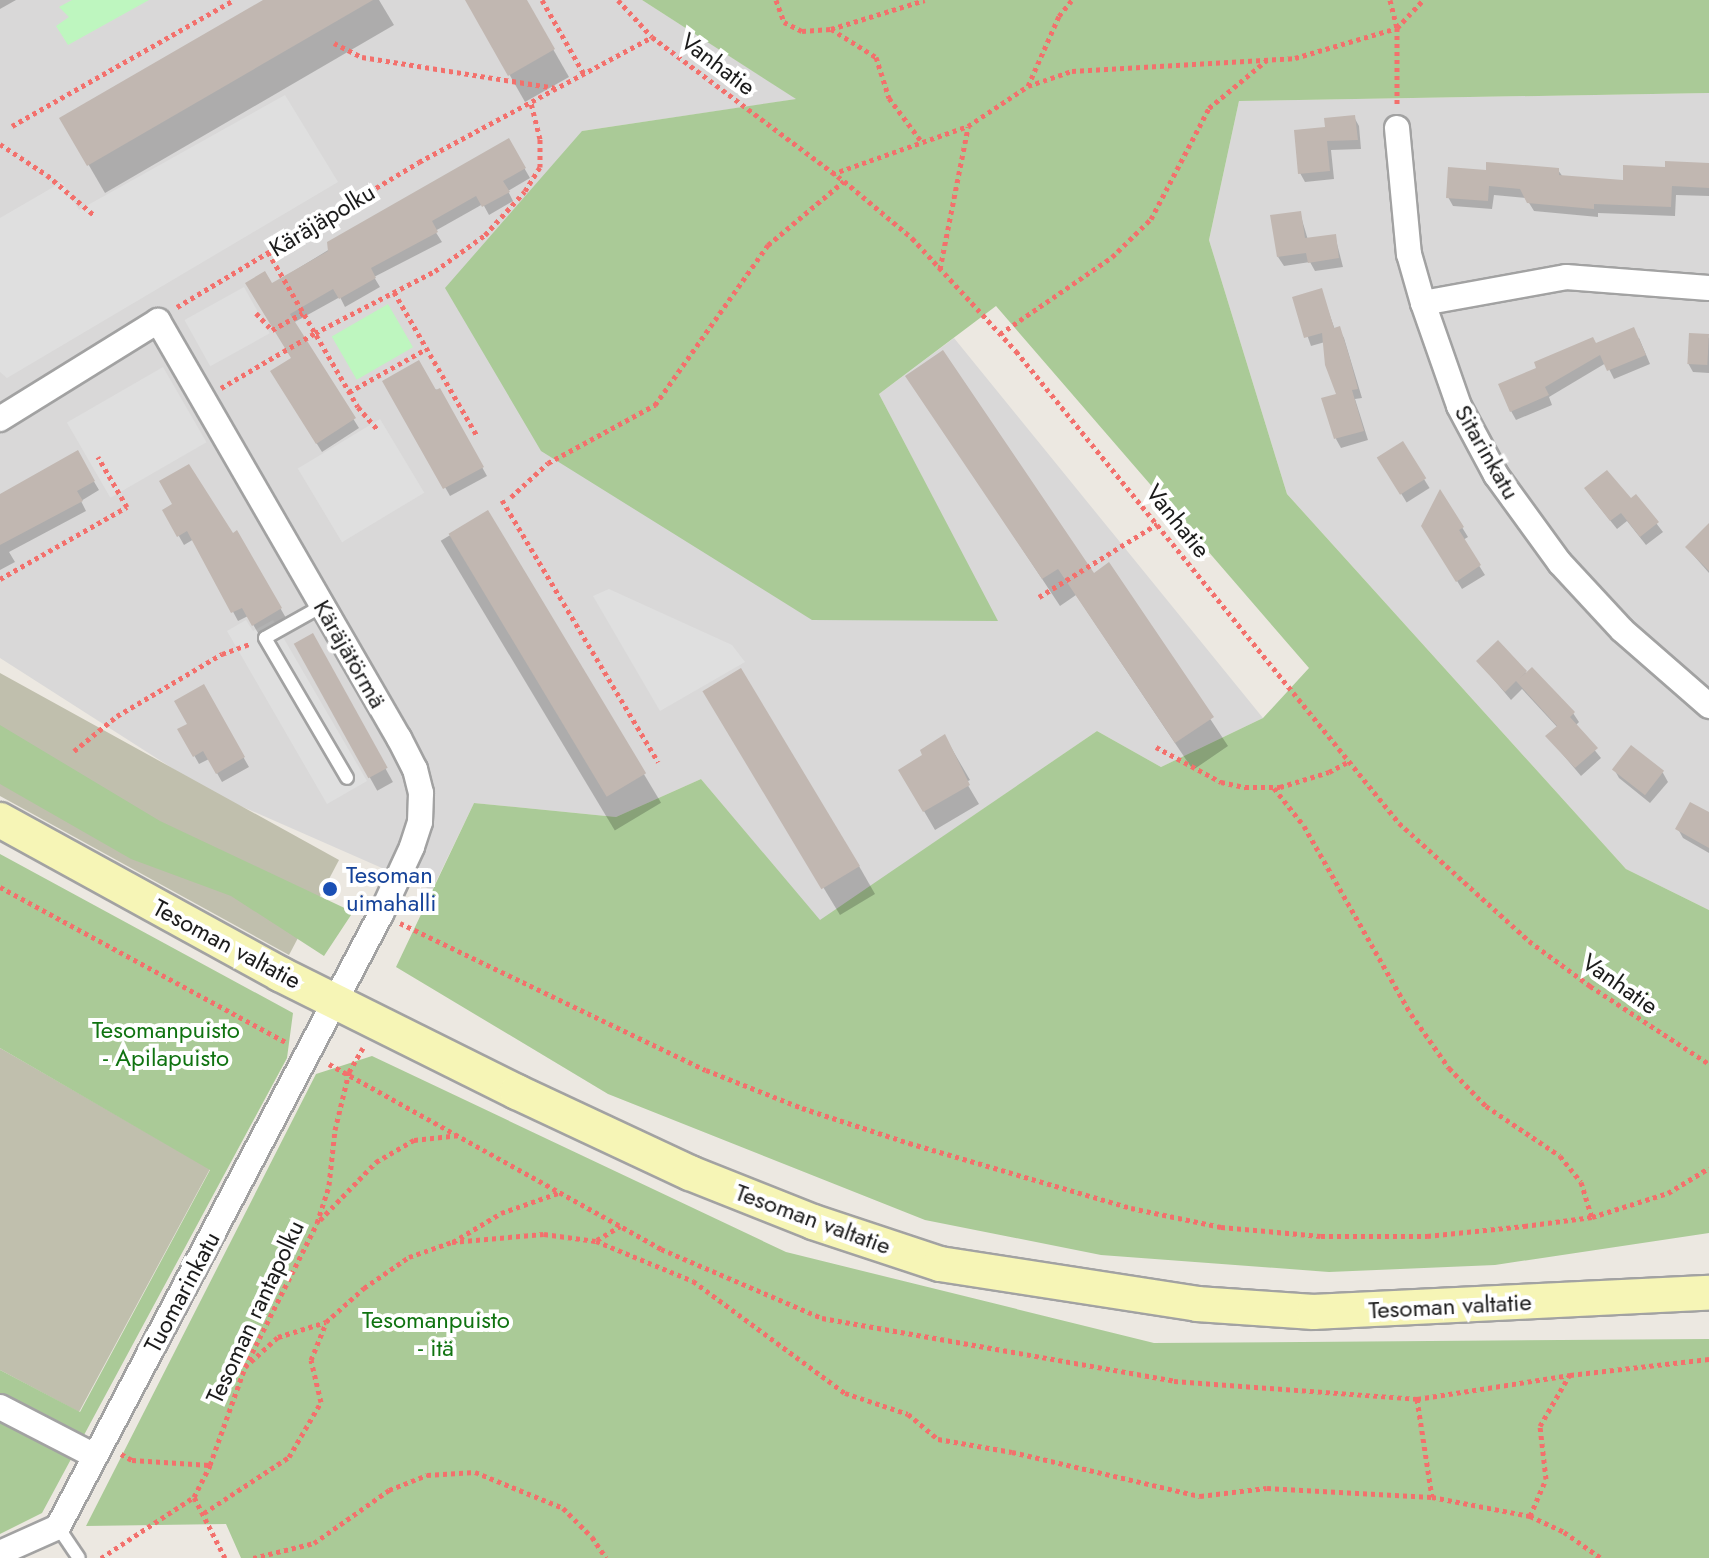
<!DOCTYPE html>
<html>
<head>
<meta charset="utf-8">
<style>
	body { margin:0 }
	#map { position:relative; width:1709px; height:1558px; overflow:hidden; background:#ece8e1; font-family:Jost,sans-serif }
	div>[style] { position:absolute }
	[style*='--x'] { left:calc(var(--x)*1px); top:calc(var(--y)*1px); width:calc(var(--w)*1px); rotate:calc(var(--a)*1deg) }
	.residential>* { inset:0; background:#d9d8d8 }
	.construction>* { inset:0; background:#c0bfad }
	.forest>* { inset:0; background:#aaca97 }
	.park>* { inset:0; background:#bef6bf; transform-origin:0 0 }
	.parking>* { inset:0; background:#dfdfdf; transform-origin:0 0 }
	.shadow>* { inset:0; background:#0003; transform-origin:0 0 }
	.building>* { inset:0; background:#c1b7b1; transform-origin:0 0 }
	.path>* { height:5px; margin-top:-2.5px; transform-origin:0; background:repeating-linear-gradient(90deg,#f3706c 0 4px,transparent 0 8px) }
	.roads { filter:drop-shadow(2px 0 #a2a2a2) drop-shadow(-2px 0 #a2a2a2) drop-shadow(0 2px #a2a2a2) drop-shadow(0 -2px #a2a2a2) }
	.lane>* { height:12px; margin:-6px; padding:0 6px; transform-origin:6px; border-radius:6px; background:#fff }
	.street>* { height:24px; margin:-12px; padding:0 12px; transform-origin:12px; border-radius:12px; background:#fff }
	.secondary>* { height:34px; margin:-17px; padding:0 17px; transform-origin:17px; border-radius:17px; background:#f6f5b6 }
	.dots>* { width:22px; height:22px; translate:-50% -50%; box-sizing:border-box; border:4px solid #fff; border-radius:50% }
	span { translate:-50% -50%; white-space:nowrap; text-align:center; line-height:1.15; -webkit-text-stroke:8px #fff; paint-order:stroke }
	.street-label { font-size:24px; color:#1b1b1b }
	.transit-label { font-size:24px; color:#164399 }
	.left { translate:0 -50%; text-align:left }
	.park-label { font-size:24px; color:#107311 }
</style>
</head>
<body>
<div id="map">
	<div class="residential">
		<i style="clip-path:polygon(0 0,642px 0,797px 99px,582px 131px,997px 621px,879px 394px,954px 338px,1263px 718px,1161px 767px,1097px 731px,820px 921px,701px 779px,616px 817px,474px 803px,432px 890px,211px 793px,0 658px)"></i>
		<i style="clip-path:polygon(1709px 93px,1709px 910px,1626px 869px,1287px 494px,1209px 240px,1239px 101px)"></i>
	</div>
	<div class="construction">
		<i style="clip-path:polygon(0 673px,339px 860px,289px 955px,0 796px)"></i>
		<i style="clip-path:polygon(0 1048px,210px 1169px,79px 1412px,0 1370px)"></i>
	</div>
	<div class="forest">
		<i style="clip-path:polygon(642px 0,1709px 0,1709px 93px,1239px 101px,1209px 240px,1287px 494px,1626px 869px,1709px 910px,1709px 1233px,1495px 1265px,1329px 1272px,1101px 1255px,925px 1220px,608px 1094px,396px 967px,474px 803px,616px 817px,701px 779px,820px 920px,1097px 731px,1161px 767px,1263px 718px,1309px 668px,996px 306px,879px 394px,998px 621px,812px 620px,541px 451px,445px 288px,582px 131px,796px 99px)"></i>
		<i style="clip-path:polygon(0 725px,160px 821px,353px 912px,324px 956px,231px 896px,131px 859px,0 784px)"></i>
		<i style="clip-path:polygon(0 854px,293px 1013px,287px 1058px,42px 1513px,0 1534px,0 1370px,80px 1412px,210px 1170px,0 1048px)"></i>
		<i style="clip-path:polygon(372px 1056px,786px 1252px,1154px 1343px,1709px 1339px,1709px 1558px,241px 1558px,226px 1524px,86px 1526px,316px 1074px)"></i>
	</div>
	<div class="park">
		<i style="clip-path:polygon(72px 0,149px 0,68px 45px,56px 26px,69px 17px,59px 7px)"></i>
		<i style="left:388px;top:304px;width:50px;height:65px;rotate:60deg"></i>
	</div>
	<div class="parking">
		<i style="clip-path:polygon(285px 95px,338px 182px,7px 378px,0 372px,0 218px,62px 182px,79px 210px)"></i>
		<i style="left:244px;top:287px;width:53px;height:68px;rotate:61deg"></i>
		<i style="left:163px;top:367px;width:87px;height:111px;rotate:60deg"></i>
		<i style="left:380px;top:419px;width:86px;height:96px;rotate:59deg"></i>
		<i style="clip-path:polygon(609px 589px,732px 645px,745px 662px,660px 711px,593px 596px)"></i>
		<i style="clip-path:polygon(246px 620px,253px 631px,273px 620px,367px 781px,327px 804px,227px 631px)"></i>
	</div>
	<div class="shadow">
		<i style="clip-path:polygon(0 0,16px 0,0 9px)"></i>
		<i style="clip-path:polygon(267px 0,379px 0,394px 25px,105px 193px,62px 119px)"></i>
		<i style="clip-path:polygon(467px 0,525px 0,569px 77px,525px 102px)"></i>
		<i style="clip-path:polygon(1354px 117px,1359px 126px,1361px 149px,1331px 150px,1334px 179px,1305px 182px,1300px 173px,1327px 129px)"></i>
		<i style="clip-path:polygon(508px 140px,530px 178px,508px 191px,513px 201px,489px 215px,483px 204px,435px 231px,442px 242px,374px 277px,380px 287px,345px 307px,340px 297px,293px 323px,359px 428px,322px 452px,272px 372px,293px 359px,271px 285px)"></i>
		<i style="clip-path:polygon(1709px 165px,1709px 196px,1676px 195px,1675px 216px,1598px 213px,1598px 217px,1534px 211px,1526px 198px,1494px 195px,1492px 209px,1453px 206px,1448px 197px,1488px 172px,1558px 170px,1563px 177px,1625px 182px,1667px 169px)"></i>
		<i style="clip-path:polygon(1300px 213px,1308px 240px,1335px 236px,1343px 267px,1315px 271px,1310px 262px,1284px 266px,1278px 257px)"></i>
		<i style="clip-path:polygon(1321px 290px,1335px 330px,1339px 329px,1344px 338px,1362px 398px,1355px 399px,1368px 440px,1341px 448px,1336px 439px,1339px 395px,1325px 342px,1311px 346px,1294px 298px)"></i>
		<i style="clip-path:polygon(1709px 337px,1709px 373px,1693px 372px,1688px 363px)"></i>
		<i style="clip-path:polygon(1639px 338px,1650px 364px,1614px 379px,1606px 363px,1549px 397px,1552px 405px,1516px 420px,1511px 411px,1538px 369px,1596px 345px)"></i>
		<i style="clip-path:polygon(908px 376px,1093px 576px,1109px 565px,1228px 746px,1193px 770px,1076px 595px,1060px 606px)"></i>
		<i style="clip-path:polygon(385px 381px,439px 390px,487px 476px,450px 496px)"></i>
		<i style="left:1402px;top:444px;width:52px;height:27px;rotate:58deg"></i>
		<i style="clip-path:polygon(77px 453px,99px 490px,81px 501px,86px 511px,9px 552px,15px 562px,0 570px,0 504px)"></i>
		<i style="clip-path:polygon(1441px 493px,1468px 537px,1463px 540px,1485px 575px,1462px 589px,1423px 526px)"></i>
		<i style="clip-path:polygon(1636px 497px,1663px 532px,1646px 545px,1627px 521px,1617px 529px,1592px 498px,1630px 501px)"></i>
		<i style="clip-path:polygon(164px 510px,232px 535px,237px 533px,286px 618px,258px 633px,248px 616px,238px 621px,194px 539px,184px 545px)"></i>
		<i style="left:487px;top:513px;width:338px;height:54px;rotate:59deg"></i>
		<i style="clip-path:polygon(1709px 532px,1709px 573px,1687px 548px)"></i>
		<i style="left:312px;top:636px;width:167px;height:18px;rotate:61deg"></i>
		<i style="clip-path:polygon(1478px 661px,1525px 672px,1573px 713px,1579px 722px,1575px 726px,1601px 758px,1581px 776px,1548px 737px,1558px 728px,1522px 689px,1511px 700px)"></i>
		<i style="clip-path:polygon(203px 687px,249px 767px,222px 782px,209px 759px,199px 764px,180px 730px,190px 725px)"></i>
		<i style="clip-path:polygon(722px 720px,859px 866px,875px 894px,840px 915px)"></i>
		<i style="clip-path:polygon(945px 737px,970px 780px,966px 782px,979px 804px,935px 830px,900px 770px,925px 756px)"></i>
		<i style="clip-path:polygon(1631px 747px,1663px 773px,1668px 782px,1650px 803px,1619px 778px,1614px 769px)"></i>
		<i style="clip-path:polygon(1709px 815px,1709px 853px,1683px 838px,1678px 829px)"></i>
	</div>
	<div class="building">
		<i style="clip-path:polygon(263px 0,373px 0,87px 166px,59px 118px)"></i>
		<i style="clip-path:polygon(465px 0,527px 0,555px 49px,508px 76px)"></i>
		<i style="clip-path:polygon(1355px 115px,1358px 140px,1327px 141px,1330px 171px,1298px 174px,1294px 130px,1325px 127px,1324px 118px)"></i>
		<i style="clip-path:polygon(509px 138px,526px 168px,503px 181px,510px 192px,482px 207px,476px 196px,432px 221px,438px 232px,371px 268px,376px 278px,339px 299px,333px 289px,290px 314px,356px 418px,316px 444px,270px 371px,291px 358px,245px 283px,265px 271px,272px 283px,328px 251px,327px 242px)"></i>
		<i style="clip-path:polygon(1665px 161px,1709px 163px,1709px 188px,1672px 186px,1671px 207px,1594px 204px,1594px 209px,1527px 203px,1520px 189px,1489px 186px,1488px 201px,1446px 198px,1448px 167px,1486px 170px,1486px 162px,1559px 168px,1559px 175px,1623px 180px,1623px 165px,1665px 167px)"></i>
		<i style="clip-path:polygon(1301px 211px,1305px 238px,1336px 234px,1339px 258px,1308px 263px,1306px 253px,1277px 257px,1270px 215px)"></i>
		<i style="clip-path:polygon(1322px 288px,1334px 328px,1340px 326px,1350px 359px,1358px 389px,1352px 390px,1364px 431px,1334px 439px,1321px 398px,1336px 394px,1325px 365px,1322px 333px,1304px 338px,1292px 297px)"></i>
		<i style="clip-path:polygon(1634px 327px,1646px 355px,1607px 371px,1600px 355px,1545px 387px,1549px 395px,1510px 412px,1498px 384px,1536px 368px,1534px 362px,1593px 337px,1596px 343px)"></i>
		<i style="left:1689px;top:333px;width:20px;height:31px;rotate:3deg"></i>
		<i style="clip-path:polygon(943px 350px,1094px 573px,1109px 562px,1214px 717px,1175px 743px,1058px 569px,1042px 579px,905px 376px)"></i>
		<i style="clip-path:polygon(419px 360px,436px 390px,440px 388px,484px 467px,443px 489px,382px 381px)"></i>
		<i style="left:1403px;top:441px;width:44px;height:31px;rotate:58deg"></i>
		<i style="clip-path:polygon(78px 450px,95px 481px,77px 491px,83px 501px,0 545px,0 494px)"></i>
		<i style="clip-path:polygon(189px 464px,233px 533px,237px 530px,282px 608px,252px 626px,242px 608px,231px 613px,187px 531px,177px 537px,162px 510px,172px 504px,159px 481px)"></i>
		<i style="clip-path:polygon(1607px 470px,1631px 498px,1636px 494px,1659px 522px,1640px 537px,1621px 513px,1610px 521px,1584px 488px)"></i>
		<i style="clip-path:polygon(1440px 489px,1464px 527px,1459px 530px,1481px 565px,1456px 582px,1421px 526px)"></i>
		<i style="left:488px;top:510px;width:307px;height:46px;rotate:59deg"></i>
		<i style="clip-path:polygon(1709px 523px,1709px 571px,1685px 547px)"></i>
		<i style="left:313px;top:633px;width:154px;height:22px;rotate:61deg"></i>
		<i style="clip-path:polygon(1498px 640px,1527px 671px,1519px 679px,1532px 667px,1575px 712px,1570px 717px,1598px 748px,1575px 768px,1545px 736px,1557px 726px,1516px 681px,1505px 692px,1476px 661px)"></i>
		<i style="left:741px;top:668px;width:231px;height:45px;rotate:59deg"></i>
		<i style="clip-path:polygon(204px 684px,245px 757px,216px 774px,203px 751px,193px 757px,177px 729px,187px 724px,174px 701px)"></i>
		<i style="clip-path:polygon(945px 734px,970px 785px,923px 812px,898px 770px,922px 755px,920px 750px)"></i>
		<i style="left:1631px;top:745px;width:42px;height:31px;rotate:38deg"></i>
		<i style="clip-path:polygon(1690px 802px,1709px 812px,1709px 848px,1675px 829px)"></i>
	</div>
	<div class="path">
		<i style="--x:542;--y:0;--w:85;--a:60.4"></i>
		<i style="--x:618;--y:0;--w:50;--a:47.4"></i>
		<i style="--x:652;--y:37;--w:240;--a:36.9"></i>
		<i style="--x:844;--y:181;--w:89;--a:40"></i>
		<i style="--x:912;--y:238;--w:154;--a:47.4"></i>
		<i style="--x:1016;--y:351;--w:608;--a:50.94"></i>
		<i style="--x:1399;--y:823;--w:176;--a:42.2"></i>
		<i style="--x:1529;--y:941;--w:76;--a:36.4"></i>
		<i style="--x:1590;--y:986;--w:142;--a:33.2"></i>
		<i style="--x:776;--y:0;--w:23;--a:70"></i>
		<i style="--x:784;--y:22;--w:20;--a:27"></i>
		<i style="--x:802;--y:31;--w:29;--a:-4"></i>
		<i style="--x:831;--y:29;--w:53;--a:31.9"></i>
		<i style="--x:876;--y:57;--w:43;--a:72.4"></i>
		<i style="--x:889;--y:98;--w:54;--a:53.3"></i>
		<i style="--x:1390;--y:0;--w:29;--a:76"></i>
		<i style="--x:1397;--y:28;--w:78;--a:90"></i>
		<i style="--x:831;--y:29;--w:98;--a:-17.1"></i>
		<i style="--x:334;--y:43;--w:31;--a:27"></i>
		<i style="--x:362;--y:57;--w:195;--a:9.1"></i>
		<i style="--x:1028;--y:86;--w:46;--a:-18.8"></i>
		<i style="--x:1072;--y:71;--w:223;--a:-3.3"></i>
		<i style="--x:1295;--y:58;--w:106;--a:-16.4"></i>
		<i style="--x:1397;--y:28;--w:38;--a:-47"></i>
		<i style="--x:12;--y:126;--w:255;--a:-29.6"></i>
		<i style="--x:0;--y:144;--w:56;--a:33.4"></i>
		<i style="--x:47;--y:175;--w:63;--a:40.5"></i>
		<i style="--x:832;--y:174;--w:144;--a:-19.4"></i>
		<i style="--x:968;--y:126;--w:72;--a:-33.7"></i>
		<i style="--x:1028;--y:86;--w:77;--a:-66.1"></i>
		<i style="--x:1059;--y:16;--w:21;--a:-51"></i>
		<i style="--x:268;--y:252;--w:179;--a:59.9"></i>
		<i style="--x:358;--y:407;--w:29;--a:49"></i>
		<i style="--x:940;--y:269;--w:145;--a:-78.8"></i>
		<i style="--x:394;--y:292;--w:166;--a:60"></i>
		<i style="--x:177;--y:307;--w:282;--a:-30.9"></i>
		<i style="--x:419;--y:162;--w:264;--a:-28.2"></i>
		<i style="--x:256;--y:313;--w:23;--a:47"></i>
		<i style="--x:272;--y:330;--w:35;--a:-29"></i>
		<i style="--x:1000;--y:334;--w:136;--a:-34.5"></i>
		<i style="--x:1112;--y:257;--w:54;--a:-44.3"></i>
		<i style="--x:1151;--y:219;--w:125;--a:-62.4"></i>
		<i style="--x:1209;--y:108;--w:75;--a:-39.6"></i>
		<i style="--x:221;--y:388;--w:109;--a:-30.3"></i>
		<i style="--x:315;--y:333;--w:135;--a:-27.3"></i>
		<i style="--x:435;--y:271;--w:62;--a:-35.8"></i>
		<i style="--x:485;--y:235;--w:59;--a:-47.7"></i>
		<i style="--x:525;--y:191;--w:28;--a:-58"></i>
		<i style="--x:540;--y:167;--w:28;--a:-90"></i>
		<i style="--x:540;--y:139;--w:38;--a:-104"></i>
		<i style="--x:349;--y:392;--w:88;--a:-29.2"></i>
		<i style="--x:511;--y:497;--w:50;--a:-42.6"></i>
		<i style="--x:548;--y:463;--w:122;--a:-28.5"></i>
		<i style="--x:655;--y:405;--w:196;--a:-54.8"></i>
		<i style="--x:768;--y:245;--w:99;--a:-40.1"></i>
		<i style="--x:502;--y:500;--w:305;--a:59.2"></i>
		<i style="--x:0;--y:579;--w:146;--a:-29.6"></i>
		<i style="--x:127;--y:507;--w:58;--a:-120.1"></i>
		<i style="--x:1039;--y:597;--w:139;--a:-31.7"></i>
		<i style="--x:1156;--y:747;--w:74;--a:28.3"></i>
		<i style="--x:1221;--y:782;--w:25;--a:12"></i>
		<i style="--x:1245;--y:787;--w:35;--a:0"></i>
		<i style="--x:1280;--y:787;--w:51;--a:-17"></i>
		<i style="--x:1329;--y:772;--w:21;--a:-28"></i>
		<i style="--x:74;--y:751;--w:55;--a:-39.1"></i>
		<i style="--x:117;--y:716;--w:122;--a:-30.6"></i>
		<i style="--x:222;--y:654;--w:30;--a:-20"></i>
		<i style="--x:1274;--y:788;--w:48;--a:51.7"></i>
		<i style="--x:1304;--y:826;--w:216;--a:60.4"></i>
		<i style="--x:1411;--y:1014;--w:66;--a:54.9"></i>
		<i style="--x:1449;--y:1068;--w:53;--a:45.8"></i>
		<i style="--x:1486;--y:1106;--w:89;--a:34"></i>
		<i style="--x:1560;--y:1156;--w:33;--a:51"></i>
		<i style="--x:1581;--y:1182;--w:37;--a:73"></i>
		<i style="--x:0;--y:887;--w:327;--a:28.5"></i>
		<i style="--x:400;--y:923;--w:339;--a:25.7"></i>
		<i style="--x:706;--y:1070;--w:103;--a:21.6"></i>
		<i style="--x:802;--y:1108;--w:113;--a:18.1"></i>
		<i style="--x:909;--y:1143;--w:231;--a:16.3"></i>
		<i style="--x:1131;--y:1208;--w:92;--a:11.9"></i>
		<i style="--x:1221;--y:1227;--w:100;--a:5.1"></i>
		<i style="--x:1321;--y:1236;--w:106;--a:0"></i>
		<i style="--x:1427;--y:1236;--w:98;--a:-5.9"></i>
		<i style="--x:1524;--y:1226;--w:69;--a:-7.5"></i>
		<i style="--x:1592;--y:1217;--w:80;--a:-17.5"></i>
		<i style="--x:1668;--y:1193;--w:48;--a:-31.4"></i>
		<i style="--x:329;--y:1064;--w:380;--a:29.1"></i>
		<i style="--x:661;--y:1249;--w:175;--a:23.2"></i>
		<i style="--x:822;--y:1318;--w:358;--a:10.1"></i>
		<i style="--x:1174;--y:1381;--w:244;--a:4.2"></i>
		<i style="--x:1417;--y:1399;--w:155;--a:-8.9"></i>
		<i style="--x:1570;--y:1375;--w:140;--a:-6.6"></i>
		<i style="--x:320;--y:1220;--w:81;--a:-46"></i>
		<i style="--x:376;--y:1162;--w:44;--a:-30.1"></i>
		<i style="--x:414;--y:1140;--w:46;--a:-6.2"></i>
		<i style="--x:597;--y:1240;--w:27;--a:-31"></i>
		<i style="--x:453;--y:1242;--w:56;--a:-31.1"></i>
		<i style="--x:501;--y:1213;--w:64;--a:-19.3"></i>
		<i style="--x:245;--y:1367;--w:45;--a:-42.3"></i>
		<i style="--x:278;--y:1337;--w:50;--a:-17.4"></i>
		<i style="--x:326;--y:1322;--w:51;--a:-41.8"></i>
		<i style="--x:364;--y:1288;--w:55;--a:-34.6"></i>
		<i style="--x:409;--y:1257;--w:46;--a:-19.2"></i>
		<i style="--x:452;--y:1242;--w:92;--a:-5"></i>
		<i style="--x:544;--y:1234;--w:52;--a:7.7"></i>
		<i style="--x:596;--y:1241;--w:105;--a:22.4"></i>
		<i style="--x:693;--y:1281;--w:189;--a:36.4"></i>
		<i style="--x:845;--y:1393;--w:66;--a:18.4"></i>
		<i style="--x:908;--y:1414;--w:39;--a:40"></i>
		<i style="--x:938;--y:1439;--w:75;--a:10"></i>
		<i style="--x:1012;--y:1452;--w:193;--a:13.2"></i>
		<i style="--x:1200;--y:1496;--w:67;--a:-6.8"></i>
		<i style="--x:1267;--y:1488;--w:165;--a:3.1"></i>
		<i style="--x:1432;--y:1497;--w:100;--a:11"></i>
		<i style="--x:1530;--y:1516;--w:38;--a:25"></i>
		<i style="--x:1564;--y:1532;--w:45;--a:35.1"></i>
		<i style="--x:1417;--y:1399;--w:99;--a:81.3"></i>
		<i style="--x:121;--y:1454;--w:13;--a:29"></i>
		<i style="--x:132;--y:1460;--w:78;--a:3.7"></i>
		<i style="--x:204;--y:1513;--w:102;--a:-33.4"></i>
		<i style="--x:289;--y:1457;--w:64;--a:-59.8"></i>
		<i style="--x:321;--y:1402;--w:43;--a:-103.4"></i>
		<i style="--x:311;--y:1360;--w:40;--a:-68"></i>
		<i style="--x:1530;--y:1516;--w:40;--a:-66.6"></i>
		<i style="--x:1546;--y:1479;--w:53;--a:-96.5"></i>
		<i style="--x:1540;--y:1426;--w:58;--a:-59.9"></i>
		<i style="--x:101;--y:1558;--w:111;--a:-33.3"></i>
		<i style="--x:225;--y:1558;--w:68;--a:-116.9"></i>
		<i style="--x:194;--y:1497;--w:36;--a:-63"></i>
		<i style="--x:210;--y:1465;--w:104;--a:-70.3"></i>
		<i style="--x:245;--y:1367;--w:161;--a:-63.4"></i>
		<i style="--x:317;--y:1223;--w:40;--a:-72"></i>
		<i style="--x:329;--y:1185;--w:55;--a:-83.8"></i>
		<i style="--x:335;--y:1130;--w:60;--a:-76.4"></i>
		<i style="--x:349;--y:1072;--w:28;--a:-60"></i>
		<i style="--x:253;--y:1558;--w:63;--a:-13.8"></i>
		<i style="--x:314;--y:1543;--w:92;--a:-35.2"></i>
		<i style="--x:389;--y:1490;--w:41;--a:-21.5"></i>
		<i style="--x:427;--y:1475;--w:48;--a:-3.6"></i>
		<i style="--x:475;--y:1472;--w:95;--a:22.2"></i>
		<i style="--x:563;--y:1508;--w:41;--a:45"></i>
		<i style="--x:592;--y:1537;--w:25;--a:56"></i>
	</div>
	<div class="roads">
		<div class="lane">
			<i style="--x:322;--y:606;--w:65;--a:150.7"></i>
			<i style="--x:265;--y:638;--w:162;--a:59.6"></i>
			<i style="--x:58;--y:1527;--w:37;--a:56"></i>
		</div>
		<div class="street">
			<i style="--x:1397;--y:128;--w:127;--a:84.6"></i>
			<i style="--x:1409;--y:254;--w:51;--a:74.1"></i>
			<i style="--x:1423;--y:303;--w:109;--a:70.7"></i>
			<i style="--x:1459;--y:406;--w:78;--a:61.8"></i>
			<i style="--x:1496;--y:475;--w:109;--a:54"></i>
			<i style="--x:1560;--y:563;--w:91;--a:47.2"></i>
			<i style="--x:1622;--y:630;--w:116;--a:41.1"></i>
			<i style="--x:1423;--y:303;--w:145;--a:-10.3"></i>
			<i style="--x:1566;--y:277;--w:143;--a:4.4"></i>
			<i style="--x:0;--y:419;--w:186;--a:-31.8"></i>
			<i style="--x:158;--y:321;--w:482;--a:60"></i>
			<i style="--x:399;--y:738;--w:35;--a:63"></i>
			<i style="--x:415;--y:769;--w:25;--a:76"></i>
			<i style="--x:421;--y:793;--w:29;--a:92"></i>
			<i style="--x:420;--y:822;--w:26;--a:108"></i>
			<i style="--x:412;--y:847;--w:74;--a:114.8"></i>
			<i style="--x:381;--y:914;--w:693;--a:117.79"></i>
			<i style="--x:58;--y:1527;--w:64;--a:155.9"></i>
			<i style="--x:0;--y:1407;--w:107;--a:27.3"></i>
		</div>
		<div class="secondary">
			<i style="--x:0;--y:820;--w:320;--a:28.8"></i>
			<i style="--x:280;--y:974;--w:265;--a:26.5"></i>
			<i style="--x:517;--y:1092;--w:191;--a:25.1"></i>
			<i style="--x:690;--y:1173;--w:132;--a:21.7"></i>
			<i style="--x:813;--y:1222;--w:134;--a:18.3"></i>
			<i style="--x:940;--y:1264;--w:260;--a:8.8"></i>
			<i style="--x:1197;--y:1304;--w:117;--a:3.9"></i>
			<i style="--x:1314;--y:1312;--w:395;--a:-2.8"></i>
		</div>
	</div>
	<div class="dots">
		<i style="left:330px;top:889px;background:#1a4fb4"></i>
	</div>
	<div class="street-label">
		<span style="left:718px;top:64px;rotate:37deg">Vanhatie</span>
		<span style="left:322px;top:220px;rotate:-31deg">Käräjäpolku</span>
		<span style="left:1487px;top:452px;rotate:60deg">Sitarinkatu</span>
		<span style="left:1178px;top:521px;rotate:51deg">Vanhatie</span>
		<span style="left:350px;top:654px;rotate:60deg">Käräjätörmä</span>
		<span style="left:227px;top:944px;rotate:28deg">Tesoman valtatie</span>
		<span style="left:1620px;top:984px;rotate:35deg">Vanhatie</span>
		<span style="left:813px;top:1219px;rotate:20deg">Tesoman valtatie</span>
		<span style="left:182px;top:1292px;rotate:-62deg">Tuomarinkatu</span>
		<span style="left:1450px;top:1306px;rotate:-3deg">Tesoman valtatie</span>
		<span style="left:255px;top:1312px;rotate:-65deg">Tesoman rantapolku</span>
	</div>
	<div class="transit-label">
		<span class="left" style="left:346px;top:889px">Tesoman<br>uimahalli</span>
	</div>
	<div class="park-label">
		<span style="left:166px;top:1044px">Tesomanpuisto<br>- Apilapuisto</span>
		<span style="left:436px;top:1334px">Tesomanpuisto<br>- itä</span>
	</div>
</div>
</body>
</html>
